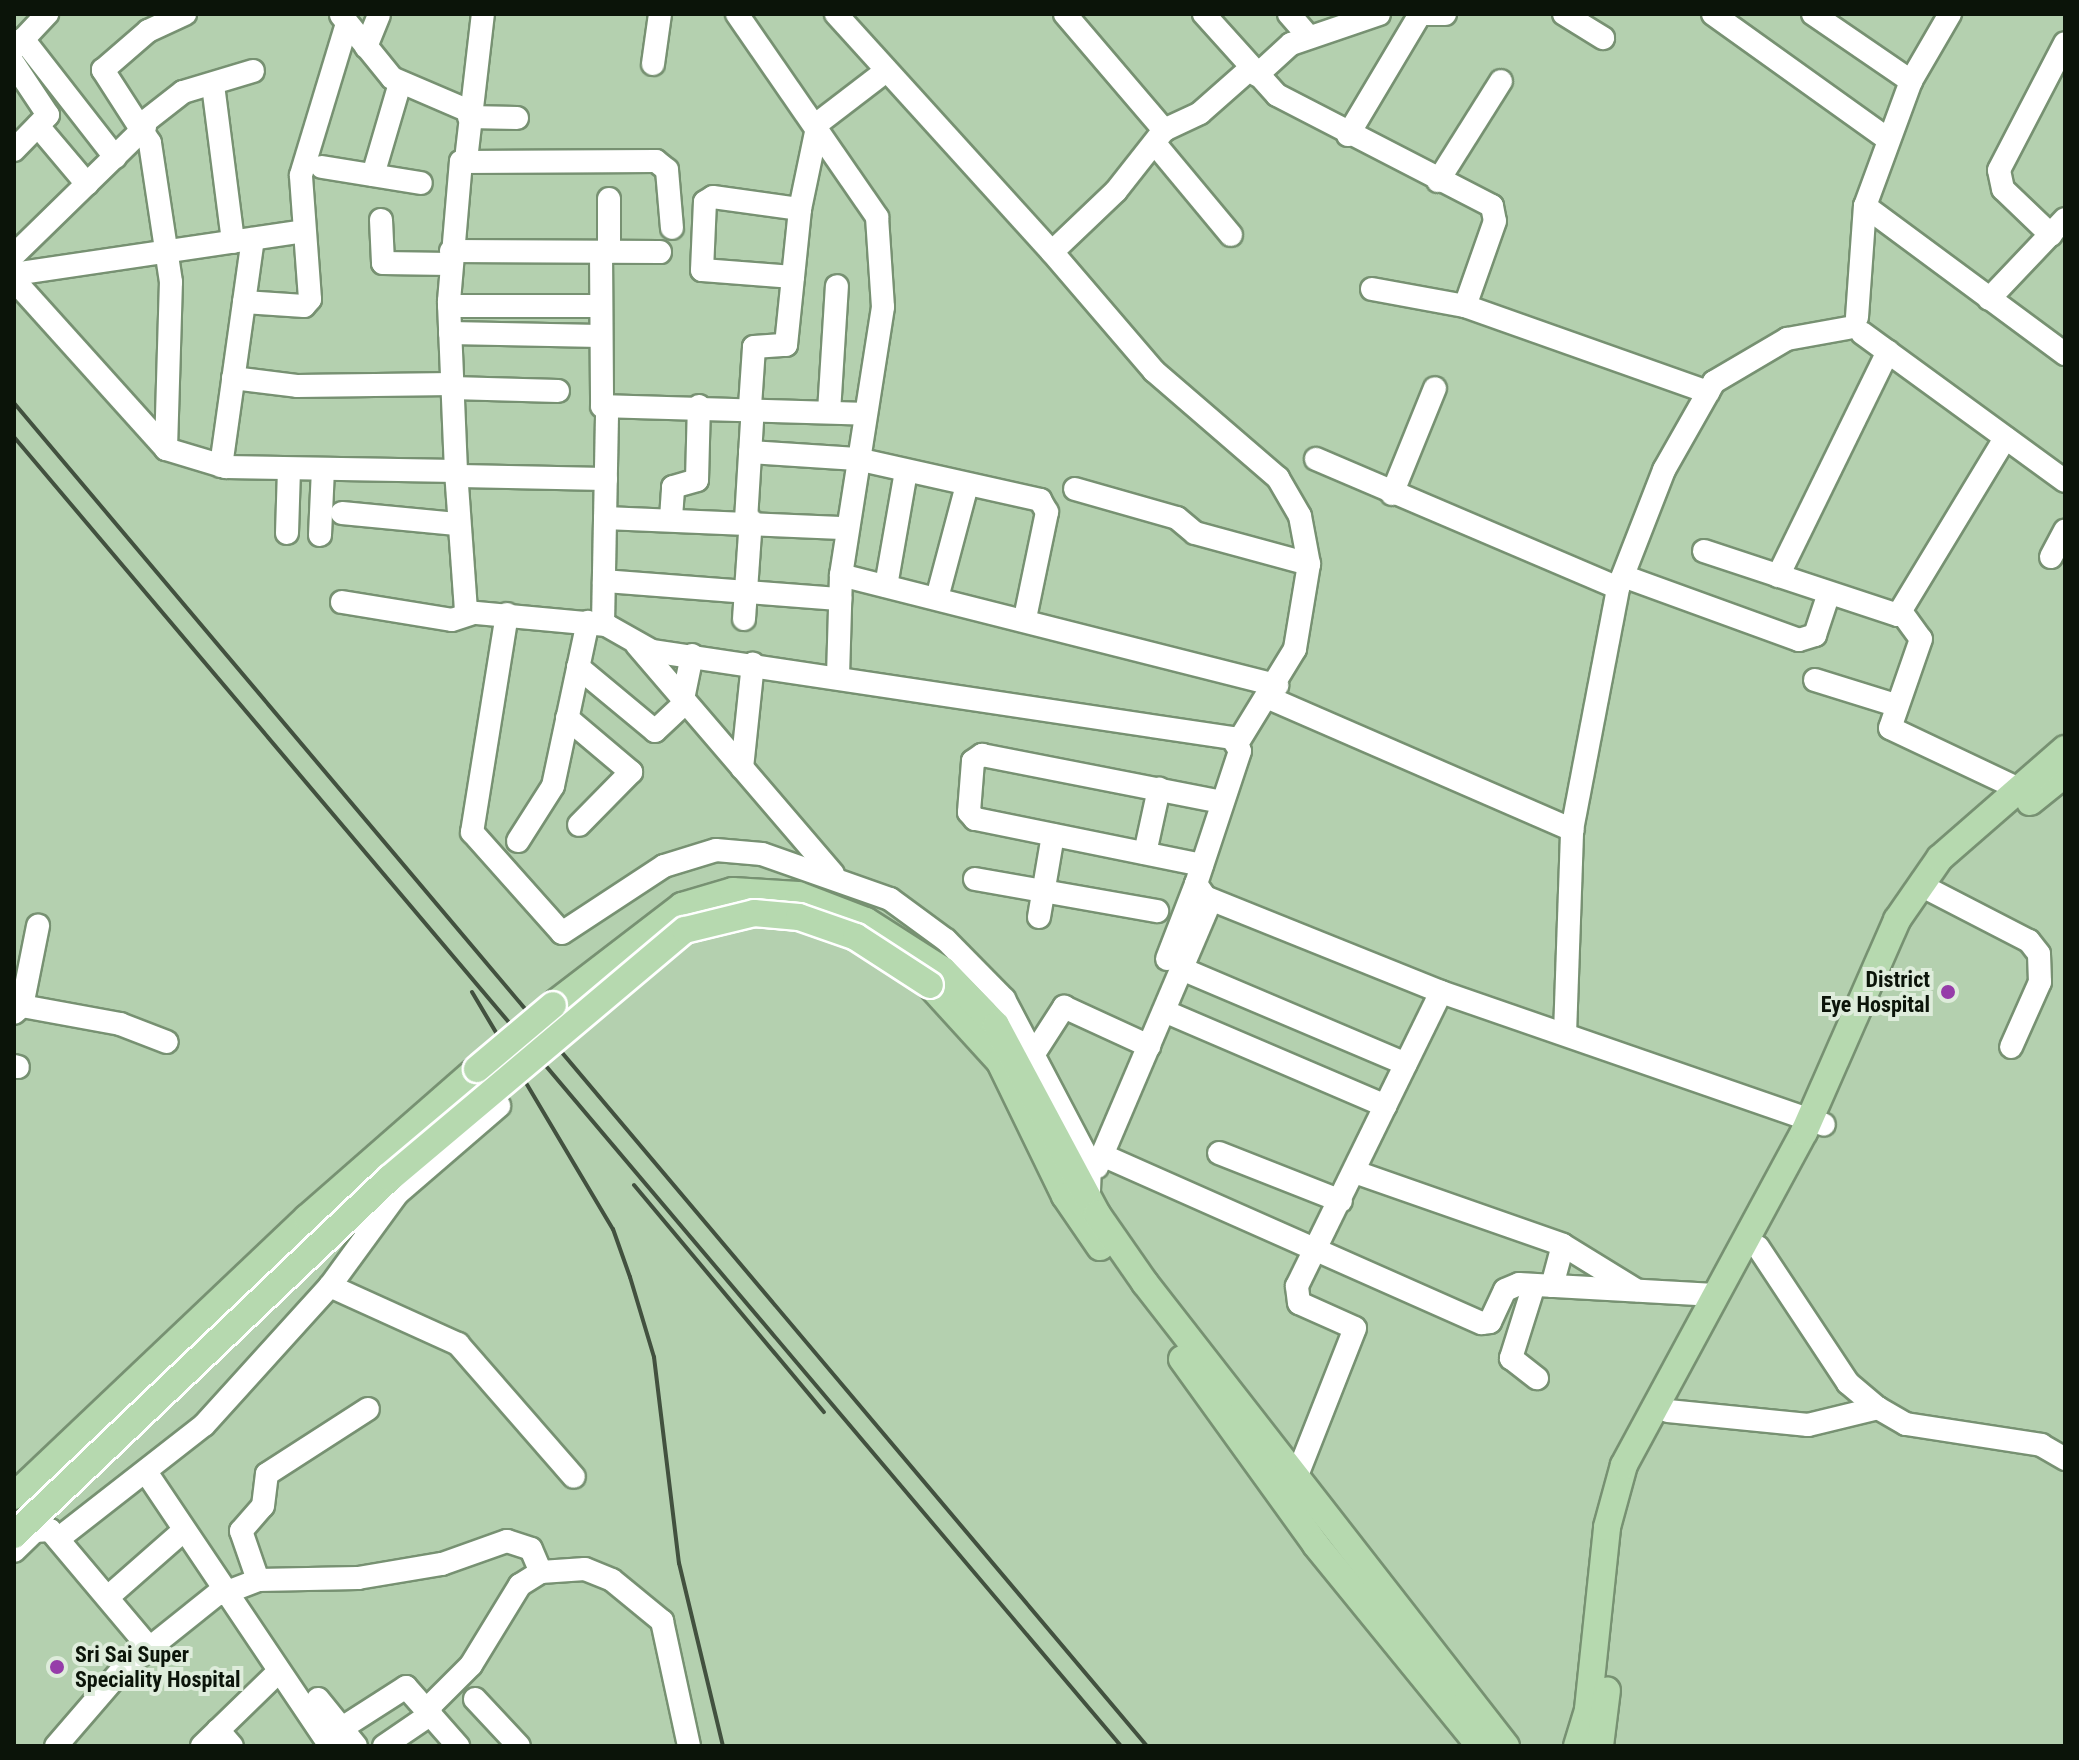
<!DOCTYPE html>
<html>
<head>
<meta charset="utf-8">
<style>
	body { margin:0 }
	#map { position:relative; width:2079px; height:1760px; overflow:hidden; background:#b4d0af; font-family:"Roboto Condensed",sans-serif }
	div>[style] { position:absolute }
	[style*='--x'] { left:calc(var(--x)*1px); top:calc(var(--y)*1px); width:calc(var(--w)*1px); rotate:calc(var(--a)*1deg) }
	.roads { filter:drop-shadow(2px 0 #779172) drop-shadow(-2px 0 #779172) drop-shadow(0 2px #779172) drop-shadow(0 -2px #779172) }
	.minor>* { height:22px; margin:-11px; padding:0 11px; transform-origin:11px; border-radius:11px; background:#fff }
	.major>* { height:26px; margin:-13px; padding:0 13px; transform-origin:13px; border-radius:13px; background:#b6d9af }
	.rail>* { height:4px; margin:-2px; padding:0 2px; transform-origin:2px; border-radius:2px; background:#42513f }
	.bridges { filter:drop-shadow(2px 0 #fff) drop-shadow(-2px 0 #fff) drop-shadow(0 2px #fff) drop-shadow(0 -2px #fff) }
	.major-bridge>* { height:26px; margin:-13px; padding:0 13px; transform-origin:13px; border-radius:13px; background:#b6d9af }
	.dots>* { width:22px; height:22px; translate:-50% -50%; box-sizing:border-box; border:4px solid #deecdb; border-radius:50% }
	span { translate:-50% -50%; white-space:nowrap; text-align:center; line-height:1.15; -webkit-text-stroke:8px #deecdb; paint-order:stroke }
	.poi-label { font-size:22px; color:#0b1409; font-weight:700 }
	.right { translate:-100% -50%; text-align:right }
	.left { translate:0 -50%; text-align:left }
	.frame { position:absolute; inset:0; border:16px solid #0b1409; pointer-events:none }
</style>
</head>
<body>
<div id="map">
	<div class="roads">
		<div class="minor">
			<i style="--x:737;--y:14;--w:247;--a:55.4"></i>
			<i style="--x:877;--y:217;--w:90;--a:86.2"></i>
			<i style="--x:883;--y:307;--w:271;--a:98.9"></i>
			<i style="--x:841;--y:575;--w:103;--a:91.7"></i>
			<i style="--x:836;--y:14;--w:321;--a:47.8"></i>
			<i style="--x:1065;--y:14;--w:153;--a:49.5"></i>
			<i style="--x:1164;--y:130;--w:78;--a:128.2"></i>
			<i style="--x:1116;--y:191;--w:88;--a:136.4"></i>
			<i style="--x:1052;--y:252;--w:157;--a:49.4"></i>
			<i style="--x:1154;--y:371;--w:164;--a:40.8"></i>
			<i style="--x:1278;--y:478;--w:44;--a:59.9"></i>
			<i style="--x:1300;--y:516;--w:49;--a:79.4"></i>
			<i style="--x:1309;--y:564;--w:86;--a:99.4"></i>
			<i style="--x:1295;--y:649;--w:109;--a:121.5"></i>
			<i style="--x:1204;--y:14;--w:109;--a:48"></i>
			<i style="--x:1277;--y:95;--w:242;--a:27.3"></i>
			<i style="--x:1492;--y:206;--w:15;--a:79"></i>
			<i style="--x:1495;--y:221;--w:90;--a:109.4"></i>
			<i style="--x:1289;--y:14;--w:30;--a:49"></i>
			<i style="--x:1426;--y:14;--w:19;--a:0"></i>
			<i style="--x:1564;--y:14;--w:46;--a:31.6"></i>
			<i style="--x:1713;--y:14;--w:213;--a:35.6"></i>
			<i style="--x:1813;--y:14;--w:119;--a:34.4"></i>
			<i style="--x:341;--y:15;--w:81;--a:51"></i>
			<i style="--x:392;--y:78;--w:84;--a:23.2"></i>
			<i style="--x:23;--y:39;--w:150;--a:52.1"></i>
			<i style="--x:366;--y:47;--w:35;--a:-68"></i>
			<i style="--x:15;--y:48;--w:47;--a:-46.7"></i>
			<i style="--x:14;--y:64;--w:61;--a:56.3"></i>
			<i style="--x:48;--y:115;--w:49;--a:134.2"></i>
			<i style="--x:653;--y:64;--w:50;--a:-82"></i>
			<i style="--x:1257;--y:75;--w:46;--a:-42.4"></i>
			<i style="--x:1291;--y:44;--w:93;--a:-18.8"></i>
			<i style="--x:213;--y:85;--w:158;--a:82.7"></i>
			<i style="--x:469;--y:117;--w:48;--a:1.2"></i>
			<i style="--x:142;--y:124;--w:52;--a:-38"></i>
			<i style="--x:183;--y:92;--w:73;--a:-16.7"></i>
			<i style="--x:38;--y:126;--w:76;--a:49.8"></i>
			<i style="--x:1164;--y:130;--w:40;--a:-25"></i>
			<i style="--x:1200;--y:113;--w:68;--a:-41.4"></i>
			<i style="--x:1348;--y:135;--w:141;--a:-59.2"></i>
			<i style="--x:1156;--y:145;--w:117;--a:50.2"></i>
			<i style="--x:466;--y:160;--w:147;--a:-83.4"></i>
			<i style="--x:322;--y:167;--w:100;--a:9.2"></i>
			<i style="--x:373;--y:175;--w:96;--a:-73.6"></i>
			<i style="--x:1438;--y:181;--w:118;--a:-57.8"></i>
			<i style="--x:1865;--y:206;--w:249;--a:36.5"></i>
			<i style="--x:381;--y:220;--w:43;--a:87.3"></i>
			<i style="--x:383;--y:263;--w:67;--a:0.9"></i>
			<i style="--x:2051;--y:235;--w:66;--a:-136.2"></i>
			<i style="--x:2003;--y:189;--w:19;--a:-102"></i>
			<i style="--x:1999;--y:170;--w:143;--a:-62.5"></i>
			<i style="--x:451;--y:251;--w:209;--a:0.3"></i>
			<i style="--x:601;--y:252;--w:154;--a:89.6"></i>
			<i style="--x:602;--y:406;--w:263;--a:1.7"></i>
			<i style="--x:609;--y:252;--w:53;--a:-90"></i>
			<i style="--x:14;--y:255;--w:183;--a:-44.3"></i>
			<i style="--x:14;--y:274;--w:293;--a:-8.4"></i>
			<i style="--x:793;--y:277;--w:91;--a:-175.6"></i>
			<i style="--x:702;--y:270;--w:68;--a:-87.5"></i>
			<i style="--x:705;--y:202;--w:9;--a:-32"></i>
			<i style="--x:713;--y:197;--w:88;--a:7.9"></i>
			<i style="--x:14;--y:280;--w:227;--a:48"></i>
			<i style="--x:166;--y:449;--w:63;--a:16.7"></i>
			<i style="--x:226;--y:467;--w:230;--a:1"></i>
			<i style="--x:456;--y:471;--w:141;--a:85.9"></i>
			<i style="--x:466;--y:612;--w:141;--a:5.3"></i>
			<i style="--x:606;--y:625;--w:53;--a:29.5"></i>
			<i style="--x:652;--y:651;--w:586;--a:8.53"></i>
			<i style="--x:1232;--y:738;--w:15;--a:58"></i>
			<i style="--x:1240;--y:751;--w:140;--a:108.3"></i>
			<i style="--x:1196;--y:884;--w:16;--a:55"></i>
			<i style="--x:1205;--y:897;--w:254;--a:21.9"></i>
			<i style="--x:1441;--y:992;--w:405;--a:19.1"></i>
			<i style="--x:1372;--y:289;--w:95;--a:10.4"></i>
			<i style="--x:1465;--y:306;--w:258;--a:19.5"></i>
			<i style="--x:1989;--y:299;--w:110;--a:-46.5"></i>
			<i style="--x:244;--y:302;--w:60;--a:3.8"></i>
			<i style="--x:304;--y:306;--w:9;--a:-49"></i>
			<i style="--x:310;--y:299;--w:124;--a:-94.2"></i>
			<i style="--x:301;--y:175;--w:158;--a:-73.1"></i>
			<i style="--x:449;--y:306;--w:151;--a:0"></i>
			<i style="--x:1857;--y:317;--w:111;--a:-85.9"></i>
			<i style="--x:1865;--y:206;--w:133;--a:-69.8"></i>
			<i style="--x:1911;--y:81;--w:78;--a:-59.8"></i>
			<i style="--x:450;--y:333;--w:150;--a:1.1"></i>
			<i style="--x:1862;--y:333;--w:251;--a:36.1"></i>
			<i style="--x:233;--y:378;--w:64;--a:7.1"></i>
			<i style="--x:297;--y:386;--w:156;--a:-0.7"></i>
			<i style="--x:452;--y:388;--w:106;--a:1.6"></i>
			<i style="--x:750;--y:406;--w:59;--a:-86.1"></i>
			<i style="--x:754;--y:347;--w:32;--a:-4"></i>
			<i style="--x:786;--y:345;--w:137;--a:-84.1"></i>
			<i style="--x:800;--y:209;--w:88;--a:-78.2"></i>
			<i style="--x:818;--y:123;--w:86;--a:-37.4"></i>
			<i style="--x:829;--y:412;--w:126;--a:-86.4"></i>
			<i style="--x:166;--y:449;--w:167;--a:-88.3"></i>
			<i style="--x:171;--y:282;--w:141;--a:-98.6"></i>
			<i style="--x:150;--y:143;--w:87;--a:-122.8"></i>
			<i style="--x:103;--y:70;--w:60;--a:-40.9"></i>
			<i style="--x:148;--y:31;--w:41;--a:-24.7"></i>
			<i style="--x:750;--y:452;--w:107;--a:3.7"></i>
			<i style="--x:857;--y:459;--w:188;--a:12.6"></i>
			<i style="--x:1040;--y:500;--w:14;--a:60"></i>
			<i style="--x:1047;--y:512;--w:108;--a:101.7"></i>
			<i style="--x:1316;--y:459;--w:328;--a:23.1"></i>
			<i style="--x:221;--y:466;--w:229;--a:-82"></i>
			<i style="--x:456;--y:471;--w:170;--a:-92.4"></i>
			<i style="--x:449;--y:301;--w:140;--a:-85.1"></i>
			<i style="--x:461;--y:162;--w:195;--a:-0.3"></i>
			<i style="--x:656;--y:161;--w:14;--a:39"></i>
			<i style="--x:667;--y:170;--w:58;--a:85.1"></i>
			<i style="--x:459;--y:476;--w:147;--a:1.2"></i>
			<i style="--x:1075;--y:489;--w:106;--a:15.9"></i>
			<i style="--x:1177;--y:518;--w:23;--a:40"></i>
			<i style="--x:1195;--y:533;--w:118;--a:15.2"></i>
			<i style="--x:1392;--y:494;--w:114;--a:-67.9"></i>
			<i style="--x:342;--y:513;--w:115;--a:5.5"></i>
			<i style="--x:605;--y:518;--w:243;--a:2.4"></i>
			<i style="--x:671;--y:518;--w:31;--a:-86"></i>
			<i style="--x:673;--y:487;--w:25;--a:-16"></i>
			<i style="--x:697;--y:480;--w:74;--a:-88.5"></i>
			<i style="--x:746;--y:520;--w:113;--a:-86.5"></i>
			<i style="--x:287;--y:533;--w:64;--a:-88.2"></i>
			<i style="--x:320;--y:535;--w:65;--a:-87.4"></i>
			<i style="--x:1704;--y:551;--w:204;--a:18.3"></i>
			<i style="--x:1898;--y:615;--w:207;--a:-58.8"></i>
			<i style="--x:2051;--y:557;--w:30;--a:-62"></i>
			<i style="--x:841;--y:575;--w:450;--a:14.2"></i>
			<i style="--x:1623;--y:576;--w:187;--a:20"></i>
			<i style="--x:1799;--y:640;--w:17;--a:-17"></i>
			<i style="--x:1815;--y:635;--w:44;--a:-71.6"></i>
			<i style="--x:1778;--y:576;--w:250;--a:-63.9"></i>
			<i style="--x:604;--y:581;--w:237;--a:4.4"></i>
			<i style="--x:886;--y:586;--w:117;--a:-80.1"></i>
			<i style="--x:937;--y:598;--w:117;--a:-75.1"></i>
			<i style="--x:342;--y:602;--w:111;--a:9.3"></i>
			<i style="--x:452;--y:620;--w:20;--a:-18"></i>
			<i style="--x:1902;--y:613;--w:32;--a:54"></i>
			<i style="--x:1921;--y:639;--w:94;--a:109.2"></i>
			<i style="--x:1890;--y:728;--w:143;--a:25.3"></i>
			<i style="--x:507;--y:614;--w:221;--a:99.1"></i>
			<i style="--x:472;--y:832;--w:135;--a:48.3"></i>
			<i style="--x:562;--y:933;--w:122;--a:-33.3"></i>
			<i style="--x:664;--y:866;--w:54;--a:-17.1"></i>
			<i style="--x:716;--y:850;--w:46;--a:5"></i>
			<i style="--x:762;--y:854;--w:136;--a:19.4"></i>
			<i style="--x:890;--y:899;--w:69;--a:36.2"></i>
			<i style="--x:946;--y:940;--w:83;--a:45.5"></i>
			<i style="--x:1004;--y:999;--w:185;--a:62.3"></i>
			<i style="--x:1090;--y:1163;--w:35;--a:92"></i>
			<i style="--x:744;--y:619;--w:99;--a:-86"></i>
			<i style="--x:603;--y:624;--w:216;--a:-88.9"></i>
			<i style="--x:637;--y:645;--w:301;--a:49.4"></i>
			<i style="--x:578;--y:667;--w:100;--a:39.7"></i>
			<i style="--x:655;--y:731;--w:42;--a:-43.1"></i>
			<i style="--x:1815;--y:680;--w:85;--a:17.2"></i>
			<i style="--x:1269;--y:698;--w:331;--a:23.5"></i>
			<i style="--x:683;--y:699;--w:45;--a:-78.4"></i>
			<i style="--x:567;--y:718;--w:84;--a:40.2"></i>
			<i style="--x:631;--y:772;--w:74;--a:134.5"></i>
			<i style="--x:742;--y:768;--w:105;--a:-84"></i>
			<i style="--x:518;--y:841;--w:65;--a:-57.5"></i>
			<i style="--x:553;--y:786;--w:168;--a:-78"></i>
			<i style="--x:1145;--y:853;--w:66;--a:-77.7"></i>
			<i style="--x:1202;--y:865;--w:232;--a:-168.5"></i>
			<i style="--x:975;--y:819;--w:9;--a:-131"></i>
			<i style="--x:969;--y:812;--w:51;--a:-85.5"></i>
			<i style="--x:973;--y:761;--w:11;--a:-34"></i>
			<i style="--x:982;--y:755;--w:245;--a:11.1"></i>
			<i style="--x:975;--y:879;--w:185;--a:10"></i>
			<i style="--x:1932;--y:891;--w:109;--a:27.3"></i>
			<i style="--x:2029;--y:941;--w:16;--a:52"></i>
			<i style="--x:2039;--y:954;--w:28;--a:88"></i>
			<i style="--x:2040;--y:982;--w:71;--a:114"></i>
			<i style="--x:1039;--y:917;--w:83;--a:-80.3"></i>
			<i style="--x:1167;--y:959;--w:80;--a:-68.9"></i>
			<i style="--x:1182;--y:969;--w:243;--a:23"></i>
			<i style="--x:22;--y:1006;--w:100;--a:10.4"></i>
			<i style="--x:120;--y:1024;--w:50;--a:21"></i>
			<i style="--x:1164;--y:1011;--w:241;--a:23.2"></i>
			<i style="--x:14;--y:1013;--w:11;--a:-41"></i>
			<i style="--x:22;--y:1006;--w:82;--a:-78.7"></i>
			<i style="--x:1565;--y:1034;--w:204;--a:-88"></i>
			<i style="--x:1572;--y:830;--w:246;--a:-79.2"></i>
			<i style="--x:1618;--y:588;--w:127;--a:-68.7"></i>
			<i style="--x:1664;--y:470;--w:101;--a:-60.4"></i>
			<i style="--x:1714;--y:382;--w:85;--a:-30.5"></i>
			<i style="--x:1787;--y:339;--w:62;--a:-10.2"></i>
			<i style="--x:1035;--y:1052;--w:54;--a:-57.2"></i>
			<i style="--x:1064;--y:1007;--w:94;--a:24.6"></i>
			<i style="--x:14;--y:1066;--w:4;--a:14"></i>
			<i style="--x:1219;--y:1153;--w:131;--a:21.5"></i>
			<i style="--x:1102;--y:1155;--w:415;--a:23.9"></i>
			<i style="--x:1482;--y:1323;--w:8;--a:-7"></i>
			<i style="--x:1490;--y:1322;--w:35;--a:-65"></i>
			<i style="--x:1505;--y:1290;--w:15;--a:-23"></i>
			<i style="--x:1519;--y:1284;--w:196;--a:3.2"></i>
			<i style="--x:1097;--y:1167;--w:290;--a:-66.9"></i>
			<i style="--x:1355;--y:1172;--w:220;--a:19.3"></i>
			<i style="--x:1563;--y:1245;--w:86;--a:31.7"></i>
			<i style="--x:1758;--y:1247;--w:163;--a:56.5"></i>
			<i style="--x:1848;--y:1383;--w:39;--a:40"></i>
			<i style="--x:1878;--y:1408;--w:32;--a:30"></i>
			<i style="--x:1906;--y:1424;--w:137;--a:8.8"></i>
			<i style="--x:2041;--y:1445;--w:28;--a:30"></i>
			<i style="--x:1534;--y:1285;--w:77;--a:107.5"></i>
			<i style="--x:1511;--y:1358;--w:33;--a:38"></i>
			<i style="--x:330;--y:1286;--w:141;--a:24.4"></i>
			<i style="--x:458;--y:1344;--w:176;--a:48.9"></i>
			<i style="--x:1552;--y:1286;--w:42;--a:-75"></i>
			<i style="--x:1668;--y:1411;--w:141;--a:5.7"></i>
			<i style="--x:1808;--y:1425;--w:72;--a:-13.7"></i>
			<i style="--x:146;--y:1472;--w:330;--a:56.1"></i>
			<i style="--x:1296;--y:1478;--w:161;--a:-68.5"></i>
			<i style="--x:1355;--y:1328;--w:61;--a:-155.9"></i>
			<i style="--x:1299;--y:1303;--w:17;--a:-97"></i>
			<i style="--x:1297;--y:1286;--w:327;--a:-63.9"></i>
			<i style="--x:58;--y:1539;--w:185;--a:-38"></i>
			<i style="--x:204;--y:1425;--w:188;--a:-47.8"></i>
			<i style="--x:330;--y:1286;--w:114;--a:-53.9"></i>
			<i style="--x:397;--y:1194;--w:135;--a:-40.8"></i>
			<i style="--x:14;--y:1551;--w:29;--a:-44"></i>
			<i style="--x:35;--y:1531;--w:15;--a:-4"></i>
			<i style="--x:50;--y:1530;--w:148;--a:49.9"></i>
			<i style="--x:145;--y:1643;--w:136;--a:130.8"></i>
			<i style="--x:258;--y:1580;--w:52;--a:-109.1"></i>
			<i style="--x:241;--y:1531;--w:33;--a:-49"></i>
			<i style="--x:263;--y:1506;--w:32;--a:-83"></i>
			<i style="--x:267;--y:1474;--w:120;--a:-32.8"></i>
			<i style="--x:222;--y:1594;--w:39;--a:-21"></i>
			<i style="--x:258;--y:1580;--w:100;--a:-1.1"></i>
			<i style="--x:358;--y:1578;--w:85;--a:-9.5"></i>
			<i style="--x:442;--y:1564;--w:69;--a:-19.5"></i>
			<i style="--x:507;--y:1541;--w:25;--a:18"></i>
			<i style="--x:531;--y:1549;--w:25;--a:67"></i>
			<i style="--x:108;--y:1597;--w:100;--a:-41.3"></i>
			<i style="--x:141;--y:1655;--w:102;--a:-38.7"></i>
			<i style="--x:318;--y:1699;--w:60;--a:51"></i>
			<i style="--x:475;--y:1699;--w:64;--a:46.9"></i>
			<i style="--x:427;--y:1709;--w:62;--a:-45"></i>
			<i style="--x:471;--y:1665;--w:94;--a:-58.5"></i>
			<i style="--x:520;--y:1585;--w:25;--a:-32"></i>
			<i style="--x:541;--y:1572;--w:44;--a:-3.9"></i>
			<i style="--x:585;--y:1569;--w:29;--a:22"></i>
			<i style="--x:612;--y:1580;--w:65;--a:39.4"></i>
			<i style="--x:662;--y:1621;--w:128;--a:77.8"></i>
			<i style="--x:342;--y:1728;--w:76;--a:-32.6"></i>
			<i style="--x:406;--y:1687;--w:79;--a:48.6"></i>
			<i style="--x:218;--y:1730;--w:21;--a:49"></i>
			<i style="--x:202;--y:1746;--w:105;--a:-44.2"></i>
			<i style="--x:384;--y:1746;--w:57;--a:-34.2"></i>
		</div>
		<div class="major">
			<i style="--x:2030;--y:802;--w:45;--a:-38.7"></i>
			<i style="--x:930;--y:985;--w:104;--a:47.7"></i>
			<i style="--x:1000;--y:1062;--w:149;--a:64.1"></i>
			<i style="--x:1065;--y:1196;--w:62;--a:55.5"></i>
			<i style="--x:553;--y:1005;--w:163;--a:-37.5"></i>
			<i style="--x:682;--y:906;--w:53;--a:-16.4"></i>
			<i style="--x:733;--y:891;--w:65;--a:3.5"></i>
			<i style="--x:798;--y:895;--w:73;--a:20.9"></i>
			<i style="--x:866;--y:921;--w:91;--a:32.5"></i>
			<i style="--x:943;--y:970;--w:76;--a:46.1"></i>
			<i style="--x:996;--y:1025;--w:214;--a:61.9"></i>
			<i style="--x:1097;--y:1214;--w:84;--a:55.2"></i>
			<i style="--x:1145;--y:1283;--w:587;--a:52.06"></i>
			<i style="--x:1182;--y:1359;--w:229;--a:54.2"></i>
			<i style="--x:1316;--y:1545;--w:259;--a:50.8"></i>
			<i style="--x:14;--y:1496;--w:404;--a:-43.5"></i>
			<i style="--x:307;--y:1218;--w:226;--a:-41.2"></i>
			<i style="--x:1577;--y:1746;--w:39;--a:-73"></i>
			<i style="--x:1588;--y:1709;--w:183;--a:-84"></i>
			<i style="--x:1607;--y:1527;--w:64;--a:-74.7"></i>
			<i style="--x:1624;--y:1465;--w:379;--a:-61.6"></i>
			<i style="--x:1804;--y:1132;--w:232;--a:-66.3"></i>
			<i style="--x:1897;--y:920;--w:75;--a:-55.3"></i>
			<i style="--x:1940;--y:858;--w:166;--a:-41.1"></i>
			<i style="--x:1600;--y:1746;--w:56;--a:-82.9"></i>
		</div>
	</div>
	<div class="rail">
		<i style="--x:14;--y:403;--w:1757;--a:49.85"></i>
		<i style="--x:14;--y:437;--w:1714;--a:49.78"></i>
		<i style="--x:472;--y:992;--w:276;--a:59.3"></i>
		<i style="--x:613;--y:1229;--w:51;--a:70.5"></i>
		<i style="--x:630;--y:1277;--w:84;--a:73.3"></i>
		<i style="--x:654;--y:1357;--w:208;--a:83.1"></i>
		<i style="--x:679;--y:1563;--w:188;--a:76.5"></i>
		<i style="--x:634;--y:1185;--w:296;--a:50.1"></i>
	</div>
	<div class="bridges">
		<div class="major-bridge">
			<i style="--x:477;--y:1069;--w:99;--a:-40.1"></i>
			<i style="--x:14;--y:1535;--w:518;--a:-43.52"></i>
			<i style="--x:390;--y:1178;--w:385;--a:-40.1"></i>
			<i style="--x:685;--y:930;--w:71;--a:-13.8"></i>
			<i style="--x:754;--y:913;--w:45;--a:5.1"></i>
			<i style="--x:799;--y:917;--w:60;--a:19.3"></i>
			<i style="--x:856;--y:937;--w:88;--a:33"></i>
		</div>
	</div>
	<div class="dots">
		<i style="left:1948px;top:992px;background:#963da9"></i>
		<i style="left:57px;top:1667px;background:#963da9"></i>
	</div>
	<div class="poi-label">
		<span class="right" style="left:1930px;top:992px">District<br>Eye Hospital</span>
		<span class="left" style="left:75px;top:1667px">Sri Sai Super<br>Speciality Hospital</span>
	</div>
	<div class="frame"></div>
</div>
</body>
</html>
